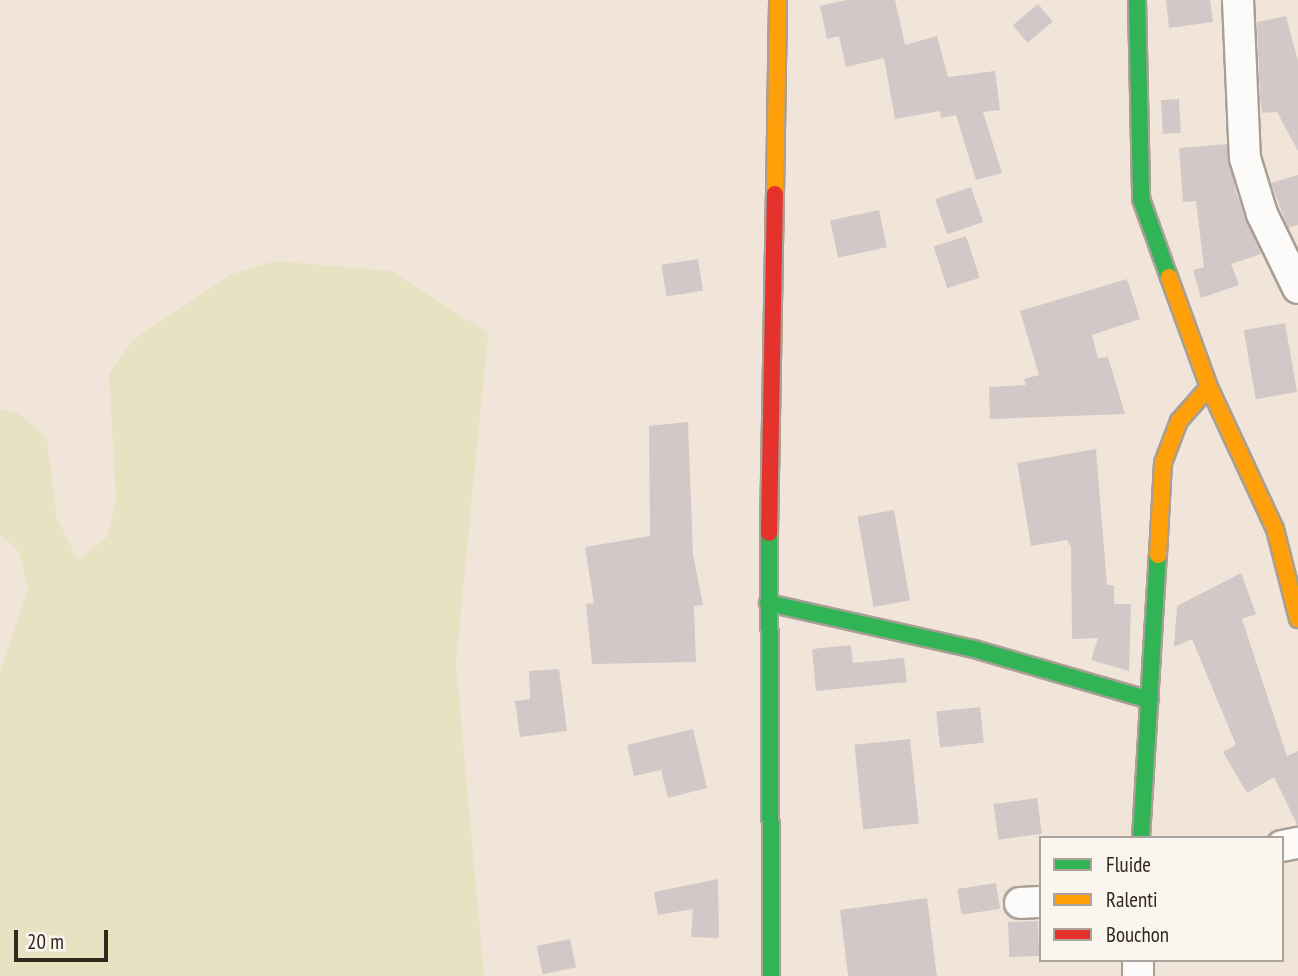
<!DOCTYPE html>
<html>
<head>
<meta charset="utf-8">
<style>
	body { margin:0 }
	#map { position:relative; width:1298px; height:976px; overflow:hidden; background:#f1e5d9; font-family:"PT Sans Narrow",sans-serif }
	div>[style] { position:absolute }
	[style*='--x'] { left:calc(var(--x)*1px); top:calc(var(--y)*1px); width:calc(var(--w)*1px); rotate:calc(var(--a)*1deg) }
	.green>* { inset:0; background:#e6e2c2 }
	.building>* { inset:0; background:#d3c8c8; transform-origin:0 0 }
	.roads { filter:drop-shadow(2px 0 #a89f95) drop-shadow(-2px 0 #a89f95) drop-shadow(0 2px #a89f95) drop-shadow(0 -2px #a89f95) }
	.street>* { height:30px; margin:-15px; padding:0 15px; transform-origin:15px; border-radius:15px; background:#fdfbf9 }
	.fast>* { height:16px; margin:-8px; padding:0 8px; transform-origin:8px; border-radius:8px; background:#30b455 }
	.slow>* { height:16px; margin:-8px; padding:0 8px; transform-origin:8px; border-radius:8px; background:#ff9f0a }
	.jam>* { height:16px; margin:-8px; padding:0 8px; transform-origin:8px; border-radius:8px; background:#e5322d }
	span { translate:-50% -50%; white-space:nowrap; text-align:center; line-height:1.15; -webkit-text-stroke:6px #fbf5f0; paint-order:stroke }
	.legend { position:absolute; left:1039px; top:836px; width:245px; height:126px; box-sizing:border-box; background:#fbf5f0; border:2px solid #aba39c; margin:0; padding:9px 12px; list-style:none; font-size:21px; color:#32281d }
	.legend li { display:flex; align-items:center; gap:14px; height:35px }
	.legend b { width:35px; border:2px solid #aba39c }
	.scale { position:absolute; left:14px; top:930px; width:94px; height:32px; box-sizing:border-box; border:4px solid #32281d; border-top:0; padding-left:9px; font-size:21px; line-height:24px; white-space:nowrap; color:#32281d; -webkit-text-stroke:5px #fbf5f0; paint-order:stroke }
</style>
</head>
<body>
<div id="map">
	<div class="green">
		<i style="clip-path:polygon(275px 261px,391px 271px,488px 333px,456px 663px,484px 976px,0 976px,0 672px,28px 589px,19px 552px,0 535px,0 410px,19px 413px,47px 439px,57px 519px,78px 560px,107px 537px,116px 500px,109px 373px,134px 339px,232px 274px)"></i>
	</div>
	<div class="building">
		<i style="clip-path:polygon(847px 0,895px 0,905px 45px,937px 36px,948px 77px,995px 71px,1000px 110px,983px 112px,1002px 173px,976px 180px,956px 115px,941px 118px,940px 111px,895px 119px,884px 58px,846px 67px,839px 36px,827px 39px,820px 6px)"></i>
		<i style="clip-path:polygon(1166px 0,1210px 0,1213px 22px,1169px 28px)"></i>
		<i style="left:1038px;top:4px;width:23px;height:33px;rotate:50deg"></i>
		<i style="clip-path:polygon(1286px 16px,1298px 61px,1298px 151px,1277px 112px,1262px 113px,1260px 96px,1257px 22px)"></i>
		<i style="left:1179px;top:99px;width:34px;height:18px;rotate:87deg"></i>
		<i style="clip-path:polygon(1227px 144px,1236px 193px,1261px 254px,1231px 264px,1239px 285px,1201px 298px,1193px 270px,1204px 267px,1196px 201px,1183px 202px,1179px 148px)"></i>
		<i style="clip-path:polygon(1298px 175px,1298px 225px,1288px 228px,1271px 183px)"></i>
		<i style="left:971px;top:187px;width:37px;height:38px;rotate:71deg"></i>
		<i style="left:879px;top:210px;width:38px;height:50px;rotate:78deg"></i>
		<i style="left:966px;top:236px;width:44px;height:34px;rotate:72deg"></i>
		<i style="left:698px;top:259px;width:32px;height:37px;rotate:81deg"></i>
		<i style="clip-path:polygon(1127px 279px,1140px 319px,1092px 335px,1098px 358px,1108px 357px,1125px 414px,990px 419px,989px 387px,1026px 385px,1024px 379px,1039px 375px,1020px 311px)"></i>
		<i style="left:1285px;top:323px;width:70px;height:42px;rotate:80deg"></i>
		<i style="clip-path:polygon(688px 422px,693px 554px,703px 605px,694px 606px,696px 662px,592px 664px,586px 604px,594px 603px,585px 547px,650px 536px,649px 426px)"></i>
		<i style="clip-path:polygon(1096px 449px,1107px 585px,1114px 585px,1114px 604px,1131px 604px,1129px 671px,1091px 660px,1098px 638px,1072px 639px,1071px 547px,1067px 540px,1031px 546px,1017px 463px)"></i>
		<i style="left:894px;top:510px;width:92px;height:37px;rotate:80deg"></i>
		<i style="clip-path:polygon(1241px 573px,1256px 614px,1242px 619px,1287px 756px,1298px 751px,1298px 826px,1274px 777px,1247px 793px,1223px 752px,1236px 745px,1192px 639px,1174px 647px,1177px 606px)"></i>
		<i style="clip-path:polygon(851px 645px,853px 663px,904px 658px,907px 682px,816px 691px,812px 649px)"></i>
		<i style="clip-path:polygon(559px 669px,567px 731px,520px 737px,515px 701px,530px 699px,529px 671px)"></i>
		<i style="left:980px;top:707px;width:36px;height:44px;rotate:84deg"></i>
		<i style="clip-path:polygon(693px 729px,707px 788px,668px 798px,661px 770px,634px 776px,627px 745px)"></i>
		<i style="left:910px;top:739px;width:85px;height:56px;rotate:84deg"></i>
		<i style="left:1037px;top:798px;width:36px;height:44px;rotate:82deg"></i>
		<i style="clip-path:polygon(718px 879px,719px 938px,691px 937px,693px 909px,658px 915px,654px 892px)"></i>
		<i style="left:996px;top:883px;width:26px;height:39px;rotate:81deg"></i>
		<i style="clip-path:polygon(927px 898px,937px 976px,848px 976px,840px 910px)"></i>
		<i style="left:1038px;top:921px;width:35px;height:30px;rotate:88deg"></i>
		<i style="left:570px;top:939px;width:29px;height:34px;rotate:78deg"></i>
	</div>
	<div class="roads">
		<div class="street">
			<i style="--x:1238;--y:0;--w:158;--a:87.5"></i>
			<i style="--x:1245;--y:158;--w:59;--a:73.1"></i>
			<i style="--x:1262;--y:214;--w:82;--a:64.1"></i>
			<i style="--x:1282;--y:846;--w:16;--a:-11"></i>
			<i style="--x:1020;--y:903;--w:21;--a:-3"></i>
			<i style="--x:1138;--y:960;--w:16;--a:90"></i>
		</div>
		<div class="fast">
			<i style="--x:1137;--y:0;--w:199;--a:88.8"></i>
			<i style="--x:1141;--y:199;--w:83;--a:70.3"></i>
			<i style="--x:769;--y:533;--w:443;--a:89.7"></i>
			<i style="--x:768;--y:603;--w:211;--a:12.6"></i>
			<i style="--x:974;--y:649;--w:183;--a:16.2"></i>
			<i style="--x:1141;--y:838;--w:284;--a:-86.6"></i>
		</div>
		<div class="slow">
			<i style="--x:775;--y:194;--w:194;--a:-89.1"></i>
			<i style="--x:1169;--y:277;--w:117;--a:70"></i>
			<i style="--x:1209;--y:387;--w:157;--a:65.1"></i>
			<i style="--x:1275;--y:529;--w:93;--a:75.7"></i>
			<i style="--x:1158;--y:555;--w:92;--a:-86.9"></i>
			<i style="--x:1163;--y:463;--w:45;--a:-69.1"></i>
			<i style="--x:1179;--y:421;--w:45;--a:-48.6"></i>
		</div>
		<div class="jam">
			<i style="--x:769;--y:533;--w:339;--a:-89"></i>
		</div>
	</div>
	<ul class="legend">
	<li><b style="height:9px;background:#30b455"></b>Fluide</li>
	<li><b style="height:9px;background:#ff9f0a"></b>Ralenti</li>
	<li><b style="height:9px;background:#e5322d"></b>Bouchon</li>
	</ul>
	<div class="scale">20 m</div>
</div>
</body>
</html>
